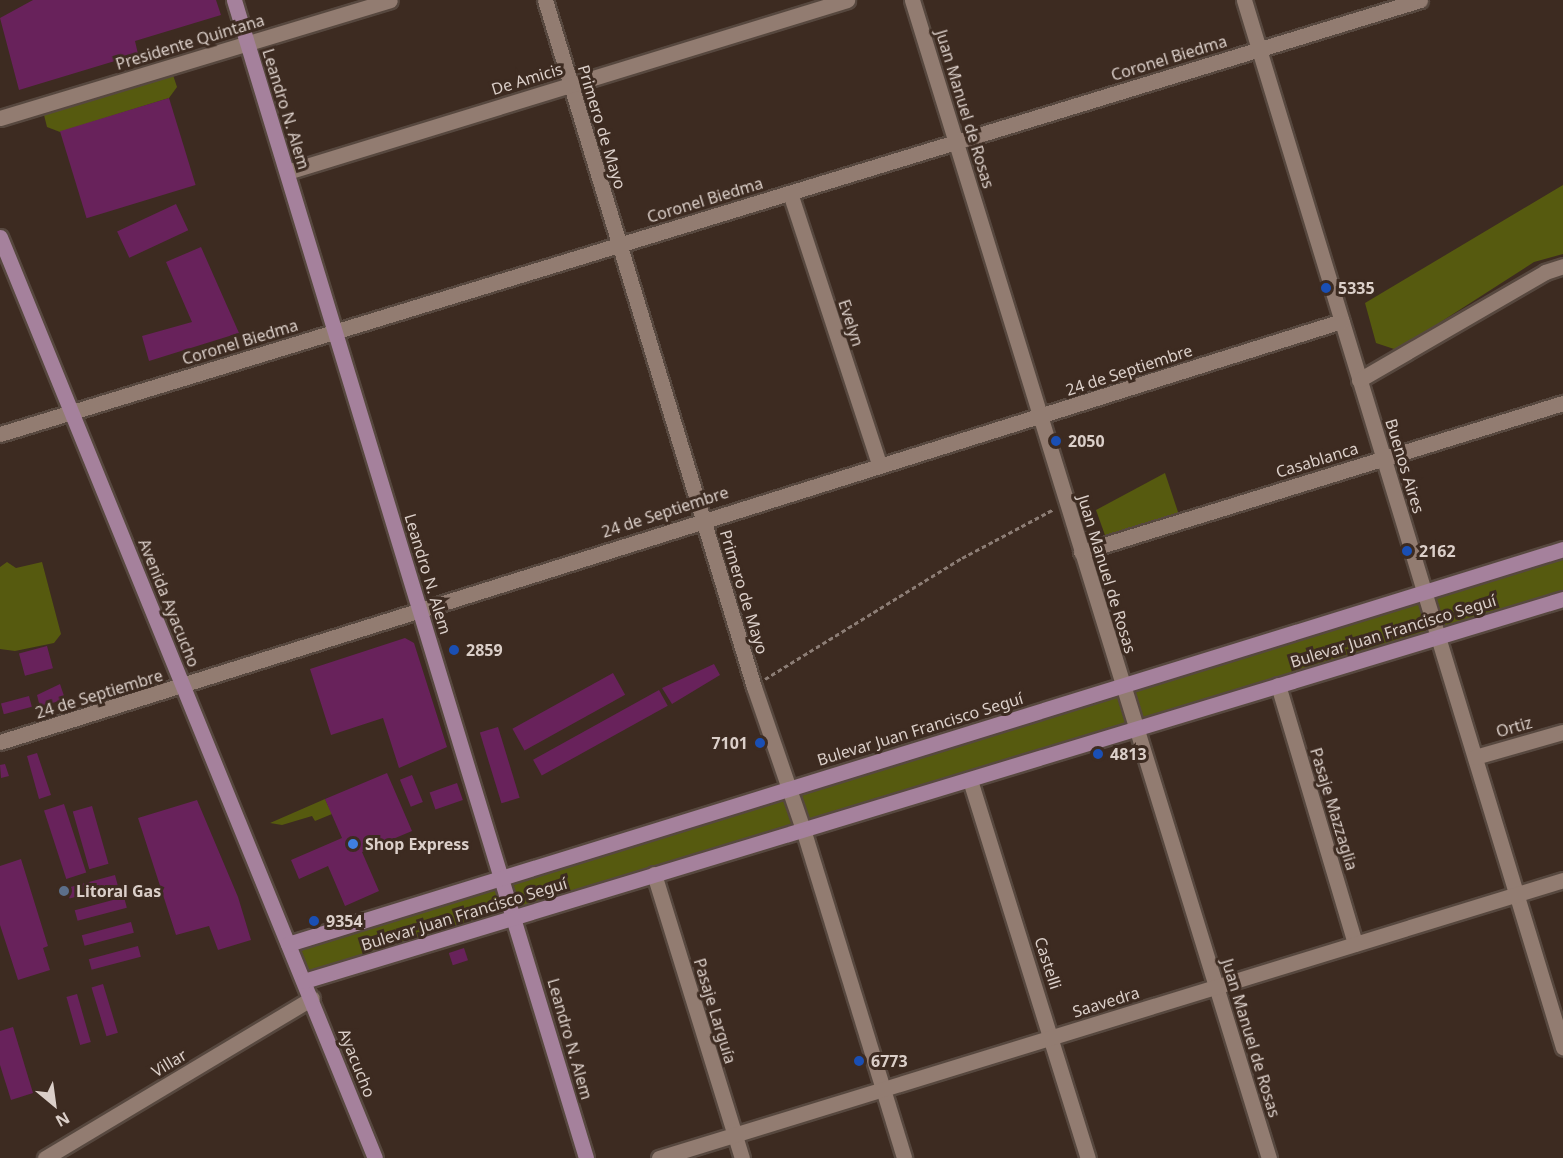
<!DOCTYPE html>
<html>
<head>
<meta charset="utf-8">
<style>
	body { margin:0 }
	#map { position:relative; width:1563px; height:1158px; overflow:hidden; background:#3d2b21; font-family:"Noto Sans",sans-serif }
	div>[style] { position:absolute }
	[style*='--x'] { left:calc(var(--x)*1px); top:calc(var(--y)*1px); width:calc(var(--w)*1px); rotate:calc(var(--a)*1deg) }
	.green>* { inset:0; background:#565a0f }
	.building>* { inset:0; background:#68225b; transform-origin:0 0 }
	.path>* { height:3px; margin-top:-1.5px; transform-origin:0; background:repeating-linear-gradient(90deg,#8c7d75 0 4.5px,transparent 0 7.5px) }
	.roads { filter:drop-shadow(2px 0 #57483f) drop-shadow(-2px 0 #57483f) drop-shadow(0 2px #57483f) drop-shadow(0 -2px #57483f) }
	.minor>* { height:15px; margin:-7.5px; padding:0 7.5px; transform-origin:7.5px; border-radius:7.5px; background:#927c71 }
	.major>* { height:15px; margin:-7.5px; padding:0 7.5px; transform-origin:7.5px; border-radius:7.5px; background:#a5819c }
	.dots>* { width:16px; height:16px; translate:-50% -50%; box-sizing:border-box; border:3px solid #3d2b21; border-radius:50% }
	span { translate:-50% -50%; white-space:nowrap; text-align:center; line-height:1.15; -webkit-text-stroke:6px #3d2b21; paint-order:stroke }
	.street-label { font-size:16px; color:#dbcfc9 }
	.poi-label { font-size:16px; color:#dbcfc9; font-weight:700 }
	.left { translate:0 -50%; text-align:left }
	.right { translate:-100% -50%; text-align:right }
	.north { position:absolute; left:24px; top:1074px; width:60px; height:60px; -webkit-text-stroke:4px #3d2b21; paint-order:stroke; rotate:151deg; font-size:16px; font-weight:700; line-height:24px; text-align:center; color:#dbcfc9 }
	.north::after { content:''; display:block; margin:auto; width:21px; height:27px; background:#dbcfc9; clip-path:polygon(50% 0,100% 100%,50% 72%,0 100%) }
</style>
</head>
<body>
<div id="map">
	<div class="green">
		<i style="clip-path:polygon(173px 75px,177px 87px,169px 98px,60px 132px,47px 127px,44px 115px)"></i>
		<i style="clip-path:polygon(1563px 185px,1563px 254px,1534px 262px,1397px 350px,1376px 343px,1365px 303px)"></i>
		<i style="clip-path:polygon(1165px 473px,1179px 515px,1106px 538px,1096px 510px)"></i>
		<i style="clip-path:polygon(1563px 549px,1563px 599px,304px 981px,288px 944px)"></i>
		<i style="clip-path:polygon(7px 562px,16px 568px,42px 562px,61px 634px,54px 643px,15px 651px,0 649px,0 567px)"></i>
		<i style="clip-path:polygon(325px 799px,332px 814px,315px 821px,312px 816px,282px 825px,270px 823px)"></i>
	</div>
	<div class="building">
		<i style="clip-path:polygon(33px 0,216px 0,221px 15px,135px 41px,138px 54px,19px 90px,0 18px)"></i>
		<i style="left:169px;top:98px;width:91px;height:114px;rotate:73deg"></i>
		<i style="left:176px;top:204px;width:29px;height:65px;rotate:65deg"></i>
		<i style="clip-path:polygon(201px 247px,239px 333px,149px 361px,142px 336px,192px 322px,166px 262px)"></i>
		<i style="clip-path:polygon(405px 638px,414px 643px,447px 747px,399px 768px,383px 718px,331px 735px,310px 669px)"></i>
		<i style="left:47px;top:646px;width:23px;height:29px;rotate:75deg"></i>
		<i style="clip-path:polygon(714px 664px,720px 675px,672px 704px,662px 688px)"></i>
		<i style="left:613px;top:673px;width:25px;height:115px;rotate:61deg"></i>
		<i style="clip-path:polygon(60px 684px,65px 699px,40px 707px,37px 695px)"></i>
		<i style="left:659px;top:690px;width:18px;height:144px;rotate:61deg"></i>
		<i style="left:29px;top:696px;width:11px;height:29px;rotate:75deg"></i>
		<i style="left:498px;top:727px;width:74px;height:19px;rotate:73deg"></i>
		<i style="clip-path:polygon(37px 753px,51px 795px,39px 799px,27px 756px)"></i>
		<i style="clip-path:polygon(5px 764px,9px 776px,1px 778px,0 765px)"></i>
		<i style="clip-path:polygon(387px 773px,412px 831px,362px 852px,379px 891px,345px 906px,328px 866px,299px 879px,291px 860px,342px 838px,325px 799px)"></i>
		<i style="left:412px;top:775px;width:29px;height:13px;rotate:68deg"></i>
		<i style="left:457px;top:783px;width:18px;height:29px;rotate:71deg"></i>
		<i style="clip-path:polygon(197px 800px,238px 897px,251px 940px,218px 950px,209px 926px,176px 935px,138px 818px)"></i>
		<i style="left:64px;top:804px;width:72px;height:21px;rotate:72deg"></i>
		<i style="left:92px;top:806px;width:60px;height:20px;rotate:74deg"></i>
		<i style="clip-path:polygon(21px 859px,48px 946px,43px 948px,50px 970px,18px 980px,0 925px,0 866px)"></i>
		<i style="left:115px;top:875px;width:11px;height:50px;rotate:75deg"></i>
		<i style="left:124px;top:897px;width:11px;height:51px;rotate:75deg"></i>
		<i style="left:131px;top:922px;width:11px;height:51px;rotate:75deg"></i>
		<i style="left:138px;top:946px;width:11px;height:51px;rotate:75deg"></i>
		<i style="left:464px;top:948px;width:13px;height:16px;rotate:72deg"></i>
		<i style="left:103px;top:984px;width:51px;height:12px;rotate:73deg"></i>
		<i style="left:77px;top:994px;width:50px;height:11px;rotate:74deg"></i>
		<i style="clip-path:polygon(13px 1027px,33px 1093px,11px 1100px,0 1065px,0 1031px)"></i>
	</div>
	<div class="path">
		<i style="--x:765;--y:679;--w:231;--a:-31.6"></i>
		<i style="--x:962;--y:558;--w:104;--a:-28"></i>
	</div>
	<div class="roads">
		<div class="minor">
			<i style="--x:545;--y:0;--w:718;--a:73.08"></i>
			<i style="--x:754;--y:687;--w:150;--a:71"></i>
			<i style="--x:803;--y:829;--w:344;--a:72.9"></i>
			<i style="--x:912;--y:0;--w:1212;--a:72.87"></i>
			<i style="--x:1244;--y:0;--w:1095;--a:73.06"></i>
			<i style="--x:0;--y:118;--w:407;--a:-16.8"></i>
			<i style="--x:287;--y:172;--w:586;--a:-17.07"></i>
			<i style="--x:790;--y:193;--w:285;--a:71.8"></i>
			<i style="--x:1359;--y:380;--w:215;--a:-30.1"></i>
			<i style="--x:1545;--y:272;--w:19;--a:-18"></i>
			<i style="--x:0;--y:434;--w:1485;--a:-16.99"></i>
			<i style="--x:1081;--y:552;--w:505;--a:-17.18"></i>
			<i style="--x:1278;--y:685;--w:270;--a:73.4"></i>
			<i style="--x:0;--y:742;--w:1406;--a:-17.42"></i>
			<i style="--x:1475;--y:757;--w:91;--a:-15.9"></i>
			<i style="--x:970;--y:780;--w:396;--a:72.7"></i>
			<i style="--x:654;--y:874;--w:297;--a:72.8"></i>
			<i style="--x:45;--y:1158;--w:311;--a:-30.9"></i>
			<i style="--x:659;--y:1158;--w:946;--a:-17.09"></i>
		</div>
		<div class="major">
			<i style="--x:234;--y:0;--w:1210;--a:73.09"></i>
			<i style="--x:0;--y:237;--w:994;--a:67.85"></i>
			<i style="--x:288;--y:944;--w:1335;--a:-17.21"></i>
			<i style="--x:304;--y:981;--w:1316;--a:-16.88"></i>
		</div>
	</div>
	<div class="dots">
		<i style="left:1326px;top:288px;background:#1a4fb4"></i>
		<i style="left:1056px;top:441px;background:#1a4fb4"></i>
		<i style="left:1407px;top:551px;background:#1a4fb4"></i>
		<i style="left:454px;top:650px;background:#1a4fb4"></i>
		<i style="left:760px;top:743px;background:#1a4fb4"></i>
		<i style="left:1098px;top:754px;background:#1a4fb4"></i>
		<i style="left:353px;top:844px;background:#3f7fe0"></i>
		<i style="left:64px;top:891px;background:#5c6f8a"></i>
		<i style="left:314px;top:921px;background:#1a4fb4"></i>
		<i style="left:859px;top:1061px;background:#1a4fb4"></i>
	</div>
	<div class="street-label">
		<span style="left:190px;top:42px;rotate:-17deg">Presidente Quintana</span>
		<span style="left:1169px;top:58px;rotate:-17deg">Coronel Biedma</span>
		<span style="left:527px;top:79px;rotate:-17deg">De Amicis</span>
		<span style="left:286px;top:109px;rotate:73deg">Leandro N. Alem</span>
		<span style="left:965px;top:109px;rotate:73deg">Juan Manuel de Rosas</span>
		<span style="left:602px;top:127px;rotate:73deg">Primero de Mayo</span>
		<span style="left:705px;top:200px;rotate:-17deg">Coronel Biedma</span>
		<span style="left:851px;top:323px;rotate:72deg">Evelyn</span>
		<span style="left:240px;top:342px;rotate:-17deg">Coronel Biedma</span>
		<span style="left:1129px;top:370px;rotate:-18deg">24 de Septiembre</span>
		<span style="left:1317px;top:460px;rotate:-17deg">Casablanca</span>
		<span style="left:1405px;top:466px;rotate:73deg">Buenos Aires</span>
		<span style="left:665px;top:512px;rotate:-18deg">24 de Septiembre</span>
		<span style="left:428px;top:574px;rotate:73deg">Leandro N. Alem</span>
		<span style="left:1107px;top:574px;rotate:73deg">Juan Manuel de Rosas</span>
		<span style="left:744px;top:592px;rotate:73deg">Primero de Mayo</span>
		<span style="left:169px;top:603px;rotate:68deg">Avenida Ayacucho</span>
		<span style="left:1393px;top:631px;rotate:-17deg">Bulevar Juan Francisco Seguí</span>
		<span style="left:99px;top:694px;rotate:-17deg">24 de Septiembre</span>
		<span style="left:1514px;top:727px;rotate:-16deg">Ortiz</span>
		<span style="left:920px;top:729px;rotate:-17deg">Bulevar Juan Francisco Seguí</span>
		<span style="left:1334px;top:809px;rotate:73deg">Pasaje Mazzaglia</span>
		<span style="left:464px;top:914px;rotate:-17deg">Bulevar Juan Francisco Seguí</span>
		<span style="left:1048px;top:963px;rotate:72deg">Castelli</span>
		<span style="left:1106px;top:1002px;rotate:-17deg">Saavedra</span>
		<span style="left:715px;top:1011px;rotate:73deg">Pasaje Larguía</span>
		<span style="left:1251px;top:1038px;rotate:73deg">Juan Manuel de Rosas</span>
		<span style="left:570px;top:1039px;rotate:74deg">Leandro N. Alem</span>
		<span style="left:169px;top:1063px;rotate:-31deg">Villar</span>
		<span style="left:357px;top:1063px;rotate:68deg">Ayacucho</span>
	</div>
	<div class="poi-label">
		<span class="left" style="left:1338px;top:288px">5335</span>
		<span class="left" style="left:1068px;top:441px">2050</span>
		<span class="left" style="left:1419px;top:551px">2162</span>
		<span class="left" style="left:466px;top:650px">2859</span>
		<span class="right" style="left:748px;top:743px">7101</span>
		<span class="left" style="left:1110px;top:754px">4813</span>
		<span class="left" style="left:365px;top:844px">Shop Express</span>
		<span class="left" style="left:76px;top:891px">Litoral Gas</span>
		<span class="left" style="left:326px;top:921px">9354</span>
		<span class="left" style="left:871px;top:1061px">6773</span>
	</div>
	<div class="north">N</div>
</div>
</body>
</html>
